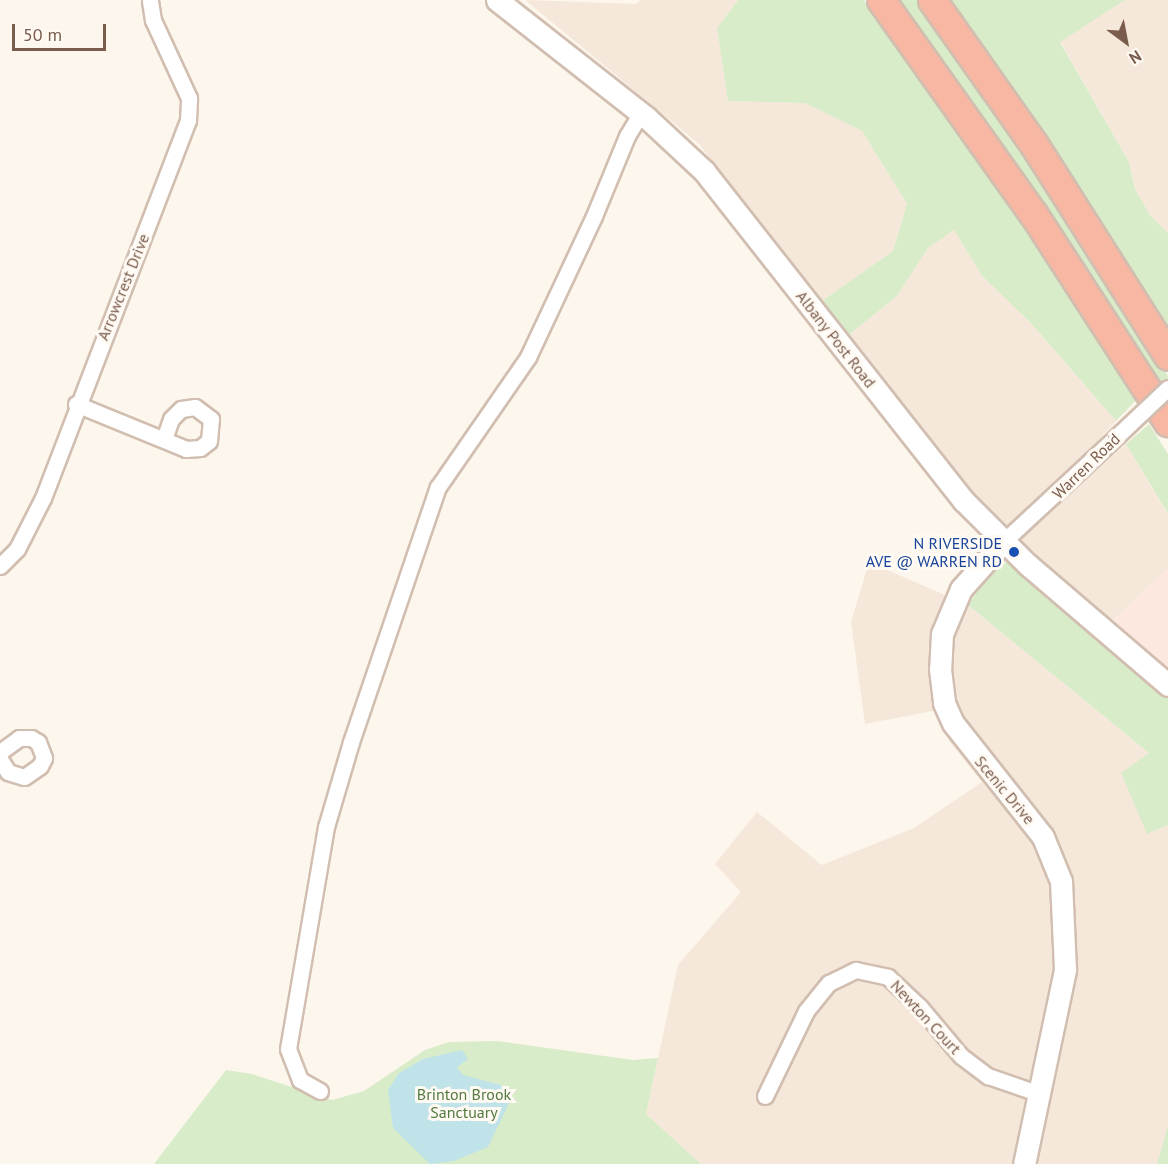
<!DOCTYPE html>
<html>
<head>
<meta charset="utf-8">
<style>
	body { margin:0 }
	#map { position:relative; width:1168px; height:1164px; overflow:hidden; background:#fdf6ec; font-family:"PT Sans",sans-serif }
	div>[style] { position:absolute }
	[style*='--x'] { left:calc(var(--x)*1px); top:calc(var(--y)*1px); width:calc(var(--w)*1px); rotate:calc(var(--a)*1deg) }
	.residential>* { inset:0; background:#f5e8da }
	.commercial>* { inset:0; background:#fde8e0 }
	.green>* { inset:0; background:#d8ecc9 }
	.water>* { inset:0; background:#bfe3e8 }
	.roads { filter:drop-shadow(2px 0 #d1beb0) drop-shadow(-2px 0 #d1beb0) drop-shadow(0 2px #d1beb0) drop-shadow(0 -2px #d1beb0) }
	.street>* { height:15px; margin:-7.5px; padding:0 7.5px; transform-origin:7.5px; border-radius:7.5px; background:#fff }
	.secondary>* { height:21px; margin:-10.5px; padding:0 10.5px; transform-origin:10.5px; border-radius:10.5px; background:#fff }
	.highway>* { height:27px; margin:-13.5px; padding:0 13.5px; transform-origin:13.5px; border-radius:13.5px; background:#f7b7a3 }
	.bridges { filter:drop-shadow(2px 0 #d1beb0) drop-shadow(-2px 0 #d1beb0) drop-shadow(0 2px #d1beb0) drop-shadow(0 -2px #d1beb0) }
	.street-bridge>* { height:15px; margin:-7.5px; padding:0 7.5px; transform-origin:7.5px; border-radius:7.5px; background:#fff }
	.dots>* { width:16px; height:16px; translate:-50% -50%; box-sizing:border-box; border:3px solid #fffaf3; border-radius:50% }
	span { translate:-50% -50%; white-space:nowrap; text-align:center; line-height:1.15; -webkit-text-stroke:6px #fffaf3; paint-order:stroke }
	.street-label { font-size:16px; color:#7a5c4d }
	.transit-label { font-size:16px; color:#164399 }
	.right { translate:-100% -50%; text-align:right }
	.park-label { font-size:16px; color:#537a41 }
	.north { position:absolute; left:1096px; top:12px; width:60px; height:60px; -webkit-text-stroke:4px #fffaf3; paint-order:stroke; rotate:148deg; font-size:16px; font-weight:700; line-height:24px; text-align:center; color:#7a5c4d }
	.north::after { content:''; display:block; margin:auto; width:21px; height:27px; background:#7a5c4d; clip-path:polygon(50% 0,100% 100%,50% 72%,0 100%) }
	.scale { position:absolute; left:12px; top:24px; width:94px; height:27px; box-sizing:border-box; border:3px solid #7a5c4d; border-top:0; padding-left:8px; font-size:18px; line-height:21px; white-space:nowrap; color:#7a5c4d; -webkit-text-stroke:4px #fffaf3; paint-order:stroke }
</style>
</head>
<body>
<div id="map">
	<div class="residential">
		<i style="clip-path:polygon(525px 0,637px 4px,640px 0,738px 0,717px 28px,728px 101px,805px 103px,862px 131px,907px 204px,893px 251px,819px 303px,699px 144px)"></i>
		<i style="clip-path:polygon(1125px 0,1168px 0,1168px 233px,1150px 215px,1135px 189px,1129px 162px,1060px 41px)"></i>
		<i style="clip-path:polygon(954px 230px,982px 276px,1030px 322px,1116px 421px,1067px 474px,1006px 528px,924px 439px,845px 338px,897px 296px,928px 248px)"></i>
		<i style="clip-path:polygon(1126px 444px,1168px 515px,1168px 569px,1111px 622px,1020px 546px,1024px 535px)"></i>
		<i style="clip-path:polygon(869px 562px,968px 605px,1149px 753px,1147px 834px,1168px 825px,1168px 1125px,1157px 1164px,701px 1164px,646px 1114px,678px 965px,741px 892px,715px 864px,757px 812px,822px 865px,914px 828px,982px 782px,950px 742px,933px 711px,865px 724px,851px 622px)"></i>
	</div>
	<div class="commercial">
		<i style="clip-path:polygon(1168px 569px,1168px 669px,1111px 622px)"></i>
	</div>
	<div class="green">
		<i style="clip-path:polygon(738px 0,864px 0,996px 182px,1136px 400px,1116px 421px,1030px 322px,982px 276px,954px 230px,928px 248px,897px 296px,845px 338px,819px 303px,893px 251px,907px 204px,862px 131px,805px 103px,728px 101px,717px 28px)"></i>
		<i style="clip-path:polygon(892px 0,923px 0,1110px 278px,1168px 376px,1168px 402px)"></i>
		<i style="clip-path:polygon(949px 0,1125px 0,1060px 42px,1129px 162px,1135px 189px,1150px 215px,1168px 233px,1168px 326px)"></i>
		<i style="clip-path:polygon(1149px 424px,1168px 454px,1168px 514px,1126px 444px)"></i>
		<i style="clip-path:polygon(1008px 560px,1168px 696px,1168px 825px,1147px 834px,1121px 773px,1149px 753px,968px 605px,983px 583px)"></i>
		<i style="clip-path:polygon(497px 1041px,633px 1060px,658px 1058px,646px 1114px,701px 1164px,154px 1164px,226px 1070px,252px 1074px,332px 1100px,364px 1091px,425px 1050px,449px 1042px)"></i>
		<i style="clip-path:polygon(1168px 1125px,1168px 1164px,1157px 1164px)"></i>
	</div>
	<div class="water">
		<i style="clip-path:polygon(462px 1050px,468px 1059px,457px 1067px,463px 1075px,501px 1085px,511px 1099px,488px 1147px,454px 1161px,430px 1164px,393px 1128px,388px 1090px,399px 1073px,423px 1059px)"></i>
	</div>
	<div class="roads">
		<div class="street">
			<i style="--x:76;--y:404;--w:119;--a:22.2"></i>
			<i style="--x:186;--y:449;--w:14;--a:-4"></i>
			<i style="--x:200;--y:448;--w:11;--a:-38"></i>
			<i style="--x:209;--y:441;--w:22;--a:-85"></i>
			<i style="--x:211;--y:419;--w:20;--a:-143"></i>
			<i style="--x:195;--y:407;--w:14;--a:172"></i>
			<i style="--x:181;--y:409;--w:14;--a:135"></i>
			<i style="--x:171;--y:419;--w:21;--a:109"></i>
			<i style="--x:1003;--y:542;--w:156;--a:-42.9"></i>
			<i style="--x:0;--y:566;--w:24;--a:-45"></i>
			<i style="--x:17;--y:549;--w:57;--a:-63"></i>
			<i style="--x:43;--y:498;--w:405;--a:-69"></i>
			<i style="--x:188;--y:120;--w:22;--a:-87"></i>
			<i style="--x:189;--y:98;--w:86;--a:-114.8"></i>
			<i style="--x:153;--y:20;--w:20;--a:-99"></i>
			<i style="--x:0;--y:752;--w:24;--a:-36"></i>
			<i style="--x:19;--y:738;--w:12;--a:0"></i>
			<i style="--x:31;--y:738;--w:8;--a:30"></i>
			<i style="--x:38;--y:742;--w:17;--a:69"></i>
			<i style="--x:44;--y:758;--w:9;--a:117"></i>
			<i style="--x:40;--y:766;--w:19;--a:145"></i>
			<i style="--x:24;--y:777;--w:17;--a:-163"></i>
			<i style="--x:8;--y:772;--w:15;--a:-122"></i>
			<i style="--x:320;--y:1091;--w:23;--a:-151"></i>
			<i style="--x:300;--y:1080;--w:33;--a:-111"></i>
			<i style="--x:288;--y:1049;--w:225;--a:-80.3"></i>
			<i style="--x:326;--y:827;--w:89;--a:-73.6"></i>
			<i style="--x:351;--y:742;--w:269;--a:-71.2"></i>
			<i style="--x:438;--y:487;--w:158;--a:-55.3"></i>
			<i style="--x:528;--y:357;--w:156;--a:-64.9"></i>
			<i style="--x:594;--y:216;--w:87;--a:-67.6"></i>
			<i style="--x:627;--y:136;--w:27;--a:-59"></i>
			<i style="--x:765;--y:1096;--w:94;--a:-64.2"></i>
			<i style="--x:806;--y:1011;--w:36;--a:-51"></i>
			<i style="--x:829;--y:983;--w:30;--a:-26"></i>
			<i style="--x:856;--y:970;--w:33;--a:12"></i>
			<i style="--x:888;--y:977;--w:44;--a:43.2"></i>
			<i style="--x:920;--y:1007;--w:64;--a:50.1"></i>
			<i style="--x:961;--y:1056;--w:34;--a:37"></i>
			<i style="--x:988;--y:1076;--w:55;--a:19.1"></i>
		</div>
		<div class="secondary">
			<i style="--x:497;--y:0;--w:191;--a:38.2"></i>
			<i style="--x:647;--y:118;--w:78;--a:42.9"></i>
			<i style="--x:704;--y:171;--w:420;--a:51.8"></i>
			<i style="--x:964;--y:501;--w:89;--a:45"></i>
			<i style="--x:1027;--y:564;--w:186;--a:40.6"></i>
			<i style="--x:1003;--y:542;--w:63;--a:131.8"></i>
			<i style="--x:961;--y:589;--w:49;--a:112.9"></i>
			<i style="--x:942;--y:634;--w:35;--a:93"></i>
			<i style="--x:940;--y:669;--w:34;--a:83"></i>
			<i style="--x:944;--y:703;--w:22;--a:66"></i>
			<i style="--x:953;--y:723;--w:145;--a:51.7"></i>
			<i style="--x:1043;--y:837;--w:48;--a:67.8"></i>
			<i style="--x:1061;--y:881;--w:89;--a:87.4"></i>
			<i style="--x:1065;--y:970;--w:198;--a:101.9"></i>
		</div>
		<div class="highway">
			<i style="--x:881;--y:0;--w:264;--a:54.6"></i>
			<i style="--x:1034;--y:215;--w:247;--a:57.1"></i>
			<i style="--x:932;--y:0;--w:175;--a:54.8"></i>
			<i style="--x:1033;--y:143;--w:252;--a:57.6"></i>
		</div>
	</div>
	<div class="bridges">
		<div class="street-bridge">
			<i style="--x:1117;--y:436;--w:70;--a:-43.3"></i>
		</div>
	</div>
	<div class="dots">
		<i style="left:1014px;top:552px;background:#1a4fb4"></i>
	</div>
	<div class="street-label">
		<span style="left:123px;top:287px;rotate:-68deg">Arrowcrest Drive</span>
		<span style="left:836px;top:339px;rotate:52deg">Albany Post Road</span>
		<span style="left:1086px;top:466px;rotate:-44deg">Warren Road</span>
		<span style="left:1005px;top:790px;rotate:50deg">Scenic Drive</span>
		<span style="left:926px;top:1017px;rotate:47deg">Newton Court</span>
	</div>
	<div class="transit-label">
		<span class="right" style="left:1002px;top:552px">N RIVERSIDE<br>AVE @ WARREN RD</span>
	</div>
	<div class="park-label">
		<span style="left:464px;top:1103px">Brinton Brook<br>Sanctuary</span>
	</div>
	<div class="north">N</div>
	<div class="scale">50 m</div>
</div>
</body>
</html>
